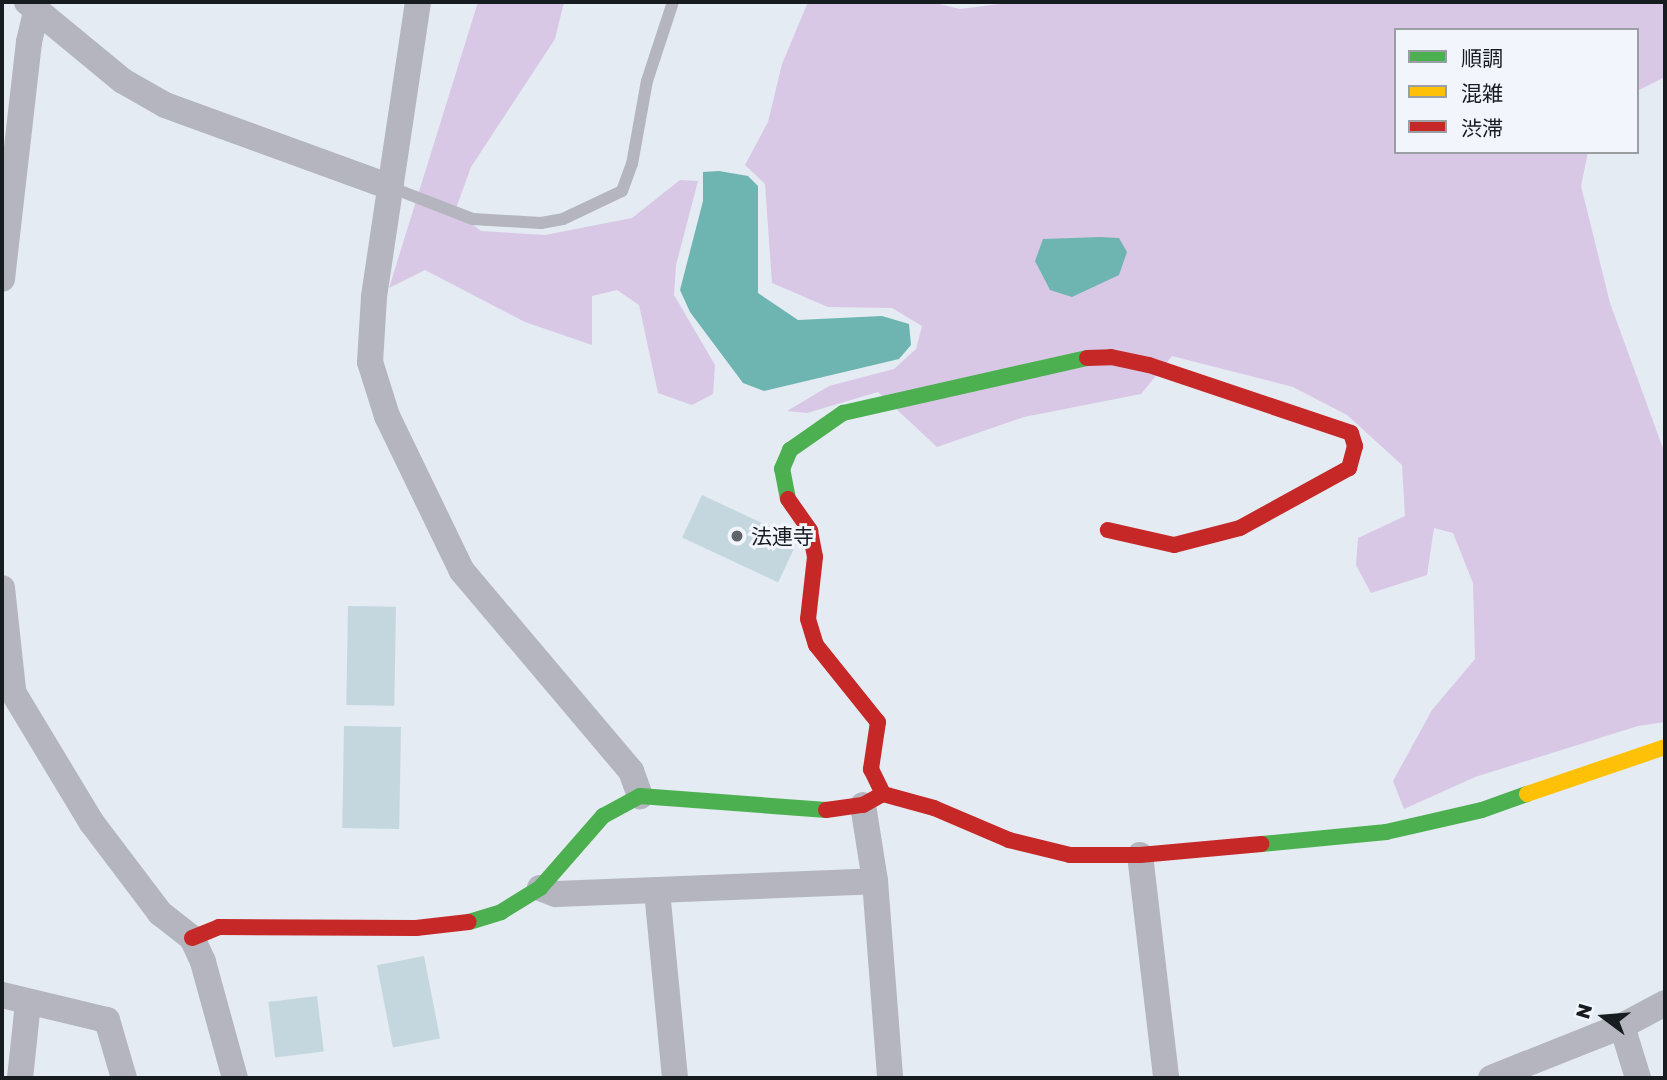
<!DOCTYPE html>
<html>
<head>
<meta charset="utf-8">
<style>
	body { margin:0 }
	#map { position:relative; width:1667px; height:1080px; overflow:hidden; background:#e4ebf2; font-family:"Golos Text","Noto Sans JP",sans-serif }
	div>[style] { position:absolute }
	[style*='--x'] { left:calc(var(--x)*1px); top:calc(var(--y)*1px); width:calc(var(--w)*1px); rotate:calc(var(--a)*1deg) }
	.green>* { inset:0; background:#d8c8e5 }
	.water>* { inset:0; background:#6eb5b2 }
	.building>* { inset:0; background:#c4d7df; transform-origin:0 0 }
	.lane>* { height:12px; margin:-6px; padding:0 6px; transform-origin:6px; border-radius:6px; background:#b4b5be }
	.street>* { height:26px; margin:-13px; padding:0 13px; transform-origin:13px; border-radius:13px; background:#b4b5be }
	.fast>* { height:16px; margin:-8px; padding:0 8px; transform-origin:8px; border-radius:8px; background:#4caf50 }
	.slow>* { height:16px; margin:-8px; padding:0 8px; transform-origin:8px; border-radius:8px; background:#ffc107 }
	.jam>* { height:16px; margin:-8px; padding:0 8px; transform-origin:8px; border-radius:8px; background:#c62828 }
	.dots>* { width:19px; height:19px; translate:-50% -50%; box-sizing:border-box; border:4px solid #f2f6fc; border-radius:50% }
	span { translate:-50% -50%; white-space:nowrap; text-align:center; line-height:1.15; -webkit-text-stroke:6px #f2f6fc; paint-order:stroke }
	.poi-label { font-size:21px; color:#171c21 }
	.left { translate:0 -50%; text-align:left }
	.frame { position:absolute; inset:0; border:4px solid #171c21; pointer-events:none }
	.legend { position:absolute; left:1394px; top:28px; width:245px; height:126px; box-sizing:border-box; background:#f2f6fc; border:2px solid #9a9fa4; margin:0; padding:9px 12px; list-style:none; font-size:21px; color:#171c21 }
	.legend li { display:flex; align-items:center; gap:14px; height:35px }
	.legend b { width:35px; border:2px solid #9a9fa4 }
	.north { position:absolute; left:1569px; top:982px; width:70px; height:70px; -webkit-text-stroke:5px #f2f6fc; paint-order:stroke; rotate:286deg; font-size:19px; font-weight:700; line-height:28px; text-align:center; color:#171c21 }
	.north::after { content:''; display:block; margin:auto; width:24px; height:32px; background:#171c21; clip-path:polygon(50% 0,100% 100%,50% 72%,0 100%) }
</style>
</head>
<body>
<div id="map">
	<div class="green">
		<i style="clip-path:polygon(478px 2px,564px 2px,555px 39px,471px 167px,455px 211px,481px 231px,545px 235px,632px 218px,680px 180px,698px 181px,676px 265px,674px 295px,715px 365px,713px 394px,692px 405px,658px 393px,639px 305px,617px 290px,592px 296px,592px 345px,525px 322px,425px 270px,389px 288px)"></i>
		<i style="clip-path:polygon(808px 2px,931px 2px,960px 9px,1016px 2px,1665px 2px,1665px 77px,1637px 91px,1637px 30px,1396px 30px,1396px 152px,1588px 152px,1581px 186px,1610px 303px,1665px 454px,1665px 722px,1638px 726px,1475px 777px,1404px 809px,1393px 781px,1432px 710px,1475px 659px,1473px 583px,1453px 533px,1434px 528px,1427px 575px,1371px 593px,1356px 565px,1358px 538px,1405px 516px,1402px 465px,1347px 415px,1293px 387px,1172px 356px,1141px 394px,1024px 417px,937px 447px,878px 392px,807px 413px,787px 411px,829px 386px,894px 369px,916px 349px,922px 326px,892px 308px,828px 307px,772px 283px,765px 184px,745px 165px,768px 122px,782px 64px)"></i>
	</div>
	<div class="water">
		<i style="clip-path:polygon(719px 171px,748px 176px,758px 186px,758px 293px,798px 320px,882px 316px,909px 324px,911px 345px,899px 359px,764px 391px,743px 383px,690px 312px,680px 290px,703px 201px,703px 172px)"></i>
		<i style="clip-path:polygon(1101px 237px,1119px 238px,1127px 252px,1119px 275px,1072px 297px,1050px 290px,1035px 261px,1043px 239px)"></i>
	</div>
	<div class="building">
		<i style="left:702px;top:495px;width:106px;height:47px;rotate:25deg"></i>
		<i style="left:348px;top:606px;width:48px;height:99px;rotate:1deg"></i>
		<i style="left:344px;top:726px;width:57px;height:102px;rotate:1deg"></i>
		<i style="left:424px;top:956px;width:84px;height:48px;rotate:79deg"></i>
		<i style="left:317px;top:996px;width:56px;height:49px;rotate:83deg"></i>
	</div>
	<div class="lane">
		<i style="--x:390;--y:187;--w:89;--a:21.1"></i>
		<i style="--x:473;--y:219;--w:68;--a:3.4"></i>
		<i style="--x:541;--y:223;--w:22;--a:-10"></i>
		<i style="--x:563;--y:219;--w:65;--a:-25.4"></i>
		<i style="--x:622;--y:191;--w:29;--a:-70"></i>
		<i style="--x:632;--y:164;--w:84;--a:-79.8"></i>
		<i style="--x:647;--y:81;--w:83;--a:-71.8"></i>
	</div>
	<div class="street">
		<i style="--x:27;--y:2;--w:124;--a:39.5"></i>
		<i style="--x:123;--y:81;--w:48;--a:29.7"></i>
		<i style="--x:165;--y:105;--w:239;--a:20"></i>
		<i style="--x:418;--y:2;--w:298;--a:98.5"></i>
		<i style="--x:374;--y:297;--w:65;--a:93.5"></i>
		<i style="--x:370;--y:362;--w:57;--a:72.5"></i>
		<i style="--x:387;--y:416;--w:172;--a:64.2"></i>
		<i style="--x:462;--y:571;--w:262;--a:49.8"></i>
		<i style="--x:631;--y:771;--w:27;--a:70"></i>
		<i style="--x:2;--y:279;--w:239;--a:-83.5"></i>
		<i style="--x:29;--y:42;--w:32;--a:-77"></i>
		<i style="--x:2;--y:588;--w:103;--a:83.8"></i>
		<i style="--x:2;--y:674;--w:174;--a:58.9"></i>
		<i style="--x:92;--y:823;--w:113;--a:52.9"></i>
		<i style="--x:160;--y:913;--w:41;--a:38"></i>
		<i style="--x:192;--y:938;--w:26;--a:65"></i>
		<i style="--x:203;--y:962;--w:120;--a:74.6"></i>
		<i style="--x:863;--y:805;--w:77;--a:81"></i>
		<i style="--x:875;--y:881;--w:198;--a:85.6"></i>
		<i style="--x:1140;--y:855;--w:225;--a:83.3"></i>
		<i style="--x:540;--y:888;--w:17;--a:21"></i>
		<i style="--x:556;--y:894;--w:319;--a:-2.3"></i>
		<i style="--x:657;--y:891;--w:188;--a:84.5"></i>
		<i style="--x:2;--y:995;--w:108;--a:13.4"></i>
		<i style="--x:107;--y:1020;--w:60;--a:73.7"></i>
		<i style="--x:1622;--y:1026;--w:54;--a:72.9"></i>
		<i style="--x:20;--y:1078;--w:75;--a:-83.9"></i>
		<i style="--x:1491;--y:1078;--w:141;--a:-21.7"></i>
		<i style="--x:1622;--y:1026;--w:49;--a:-28.1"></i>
	</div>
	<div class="fast">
		<i style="--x:788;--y:499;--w:31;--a:-101"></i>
		<i style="--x:782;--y:469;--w:21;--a:-67"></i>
		<i style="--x:790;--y:450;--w:65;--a:-34.9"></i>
		<i style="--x:843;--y:413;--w:250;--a:-12.7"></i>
		<i style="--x:1262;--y:844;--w:125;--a:-5.5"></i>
		<i style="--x:1386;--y:832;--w:98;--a:-12.9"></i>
		<i style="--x:1482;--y:810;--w:48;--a:-19.6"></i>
		<i style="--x:469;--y:922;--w:34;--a:-17"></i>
		<i style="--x:501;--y:912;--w:46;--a:-31.6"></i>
		<i style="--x:540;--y:888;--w:96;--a:-48.8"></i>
		<i style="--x:603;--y:816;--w:42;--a:-28.4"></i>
		<i style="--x:640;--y:796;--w:187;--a:4.3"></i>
	</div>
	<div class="slow">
		<i style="--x:1527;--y:794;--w:146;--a:-18.8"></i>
	</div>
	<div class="jam">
		<i style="--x:1087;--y:358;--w:24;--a:-2"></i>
		<i style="--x:1111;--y:357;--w:39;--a:12"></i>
		<i style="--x:1149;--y:365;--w:213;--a:18.6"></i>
		<i style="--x:1351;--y:433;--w:14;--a:73"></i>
		<i style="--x:1355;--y:446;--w:23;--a:105"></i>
		<i style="--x:1349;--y:468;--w:124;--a:151.2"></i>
		<i style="--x:1240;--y:528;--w:68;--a:165.6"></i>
		<i style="--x:1174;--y:545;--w:68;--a:-167.2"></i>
		<i style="--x:788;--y:499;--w:39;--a:55"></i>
		<i style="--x:810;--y:531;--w:26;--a:79"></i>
		<i style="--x:815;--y:557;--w:62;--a:96.4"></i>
		<i style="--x:808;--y:619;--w:27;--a:73"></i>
		<i style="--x:816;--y:645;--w:99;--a:51.2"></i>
		<i style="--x:878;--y:722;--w:48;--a:98.5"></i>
		<i style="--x:871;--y:769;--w:28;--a:64"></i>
		<i style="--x:826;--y:810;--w:37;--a:-8"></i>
		<i style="--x:863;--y:805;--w:23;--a:-29"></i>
		<i style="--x:883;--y:794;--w:53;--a:15.4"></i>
		<i style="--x:934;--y:808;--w:82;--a:23.1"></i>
		<i style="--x:1009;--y:840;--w:63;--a:13.8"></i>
		<i style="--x:1070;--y:855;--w:70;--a:0"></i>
		<i style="--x:1140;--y:855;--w:122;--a:-5.2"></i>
		<i style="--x:192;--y:938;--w:29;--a:-22"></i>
		<i style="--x:219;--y:927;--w:197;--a:0.3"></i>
		<i style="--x:416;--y:928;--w:53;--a:-6.5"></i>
	</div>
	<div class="dots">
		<i style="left:737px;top:536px;background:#5f646a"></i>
	</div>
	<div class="poi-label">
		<span class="left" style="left:751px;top:536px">法連寺</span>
	</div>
	<div class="frame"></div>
	<ul class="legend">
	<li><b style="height:9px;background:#4caf50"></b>順調</li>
	<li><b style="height:9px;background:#ffc107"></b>混雑</li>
	<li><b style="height:9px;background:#c62828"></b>渋滞</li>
	</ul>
	<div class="north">N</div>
</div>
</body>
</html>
